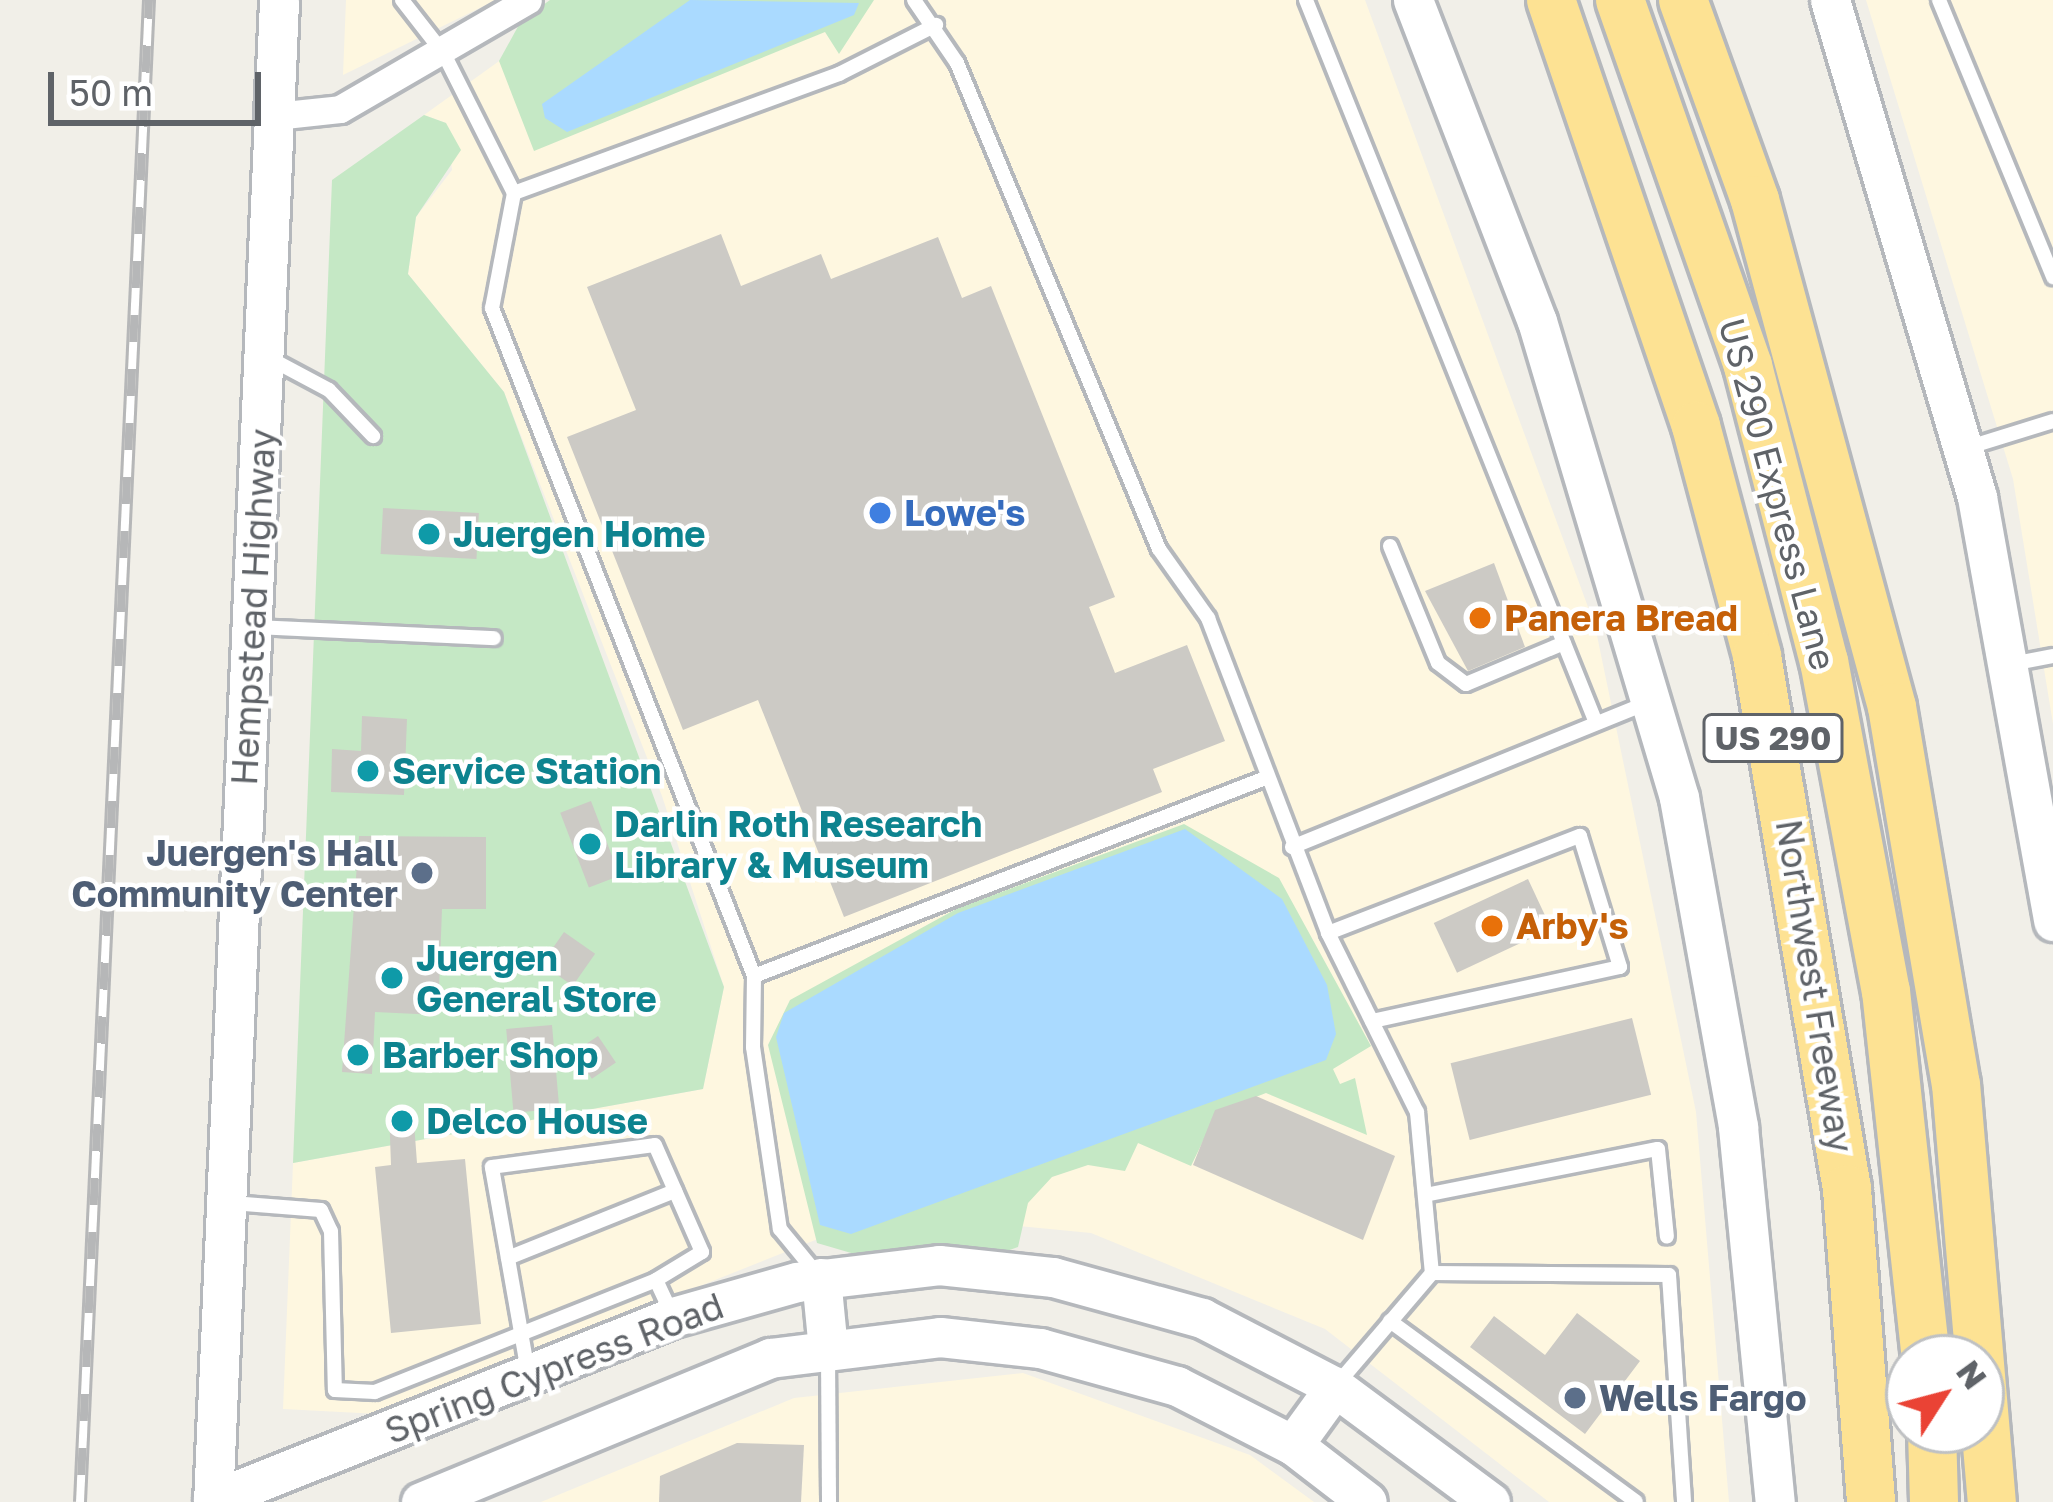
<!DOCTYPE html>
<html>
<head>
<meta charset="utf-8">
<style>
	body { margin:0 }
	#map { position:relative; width:2053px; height:1502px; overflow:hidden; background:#f1efe8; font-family:"Golos Text",sans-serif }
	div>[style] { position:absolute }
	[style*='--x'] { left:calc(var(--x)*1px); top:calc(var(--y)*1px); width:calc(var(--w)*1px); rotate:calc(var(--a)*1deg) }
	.commercial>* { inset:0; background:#fef7e0 }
	.green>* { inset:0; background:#c5e8c5 }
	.water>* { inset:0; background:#aadaff }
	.building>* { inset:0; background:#cccac5; transform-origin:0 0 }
	.roads { filter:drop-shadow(3px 0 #b5b8bc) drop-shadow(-3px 0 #b5b8bc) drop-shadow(0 3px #b5b8bc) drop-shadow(0 -3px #b5b8bc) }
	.lane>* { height:14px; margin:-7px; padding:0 7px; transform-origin:7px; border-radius:7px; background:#fff }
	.street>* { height:27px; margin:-13.5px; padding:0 13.5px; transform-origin:13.5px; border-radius:13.5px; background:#fff }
	.secondary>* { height:39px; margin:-19.5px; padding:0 19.5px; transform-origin:19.5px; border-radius:19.5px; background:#fff }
	.highway>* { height:48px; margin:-24px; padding:0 24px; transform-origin:24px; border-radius:24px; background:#fde293 }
	.rail>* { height:14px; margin-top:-7px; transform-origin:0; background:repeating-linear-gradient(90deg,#fff 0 27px,#b6b7b8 0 54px); box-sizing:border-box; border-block:3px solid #b6b7b8 }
	.dots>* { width:33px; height:33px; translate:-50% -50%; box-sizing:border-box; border:6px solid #fff; border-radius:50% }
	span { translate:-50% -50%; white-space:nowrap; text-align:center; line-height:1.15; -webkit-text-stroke:9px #fff; paint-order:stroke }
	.shield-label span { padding:3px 9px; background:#fff; border:3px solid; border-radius:9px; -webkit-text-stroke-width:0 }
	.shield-label { font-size:33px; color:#5f6368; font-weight:700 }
	.street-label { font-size:36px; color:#5f6368 }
	.shop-label { font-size:36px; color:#366cbe; font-weight:700 }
	.left { translate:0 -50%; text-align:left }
	.culture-label { font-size:36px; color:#0d838f; font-weight:700 }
	.food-label { font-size:36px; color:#c56008; font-weight:700 }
	.service-label { font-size:36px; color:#4e5e75; font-weight:700 }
	.right { translate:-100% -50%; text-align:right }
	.north { position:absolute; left:1885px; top:1334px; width:120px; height:120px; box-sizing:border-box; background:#fff; border:3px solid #bfc1c3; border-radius:50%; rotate:54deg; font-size:33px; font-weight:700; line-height:48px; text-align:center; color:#5f6368 }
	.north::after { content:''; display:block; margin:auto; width:42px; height:54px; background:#ea4335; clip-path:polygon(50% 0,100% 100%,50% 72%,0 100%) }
	.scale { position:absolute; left:48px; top:72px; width:213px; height:54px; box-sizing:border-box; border:6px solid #5f6368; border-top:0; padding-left:15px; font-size:36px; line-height:42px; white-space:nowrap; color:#5f6368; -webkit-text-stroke:9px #fff; paint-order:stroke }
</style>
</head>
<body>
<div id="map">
	<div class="commercial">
		<i style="clip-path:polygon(346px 0,496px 0,343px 75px)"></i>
		<i style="clip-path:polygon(584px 0,1365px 0,1595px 626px,1696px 1112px,1729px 1502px,1549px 1502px,1325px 1329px,1091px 1233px,1007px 1225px,833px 1233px,379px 1414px,283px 1409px,293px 1163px,703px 1089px,724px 987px,662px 796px,504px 392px,408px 274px,416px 217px,452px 170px,446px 123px,424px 115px)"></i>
		<i style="clip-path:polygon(1866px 0,2053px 0,2053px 724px,2013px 479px)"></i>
		<i style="clip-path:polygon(1023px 1373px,1250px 1455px,1314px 1502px,541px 1502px,794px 1398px)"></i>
	</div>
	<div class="green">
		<i style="clip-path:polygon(550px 0,874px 0,839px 54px,825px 32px,534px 151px,499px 61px,521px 21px)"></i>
		<i style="clip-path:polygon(424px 115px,446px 123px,461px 150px,416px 217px,408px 274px,504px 392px,724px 987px,703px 1089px,293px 1163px,332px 180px)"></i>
		<i style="clip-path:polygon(1184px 824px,1279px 878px,1371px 1046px,1333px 1069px,1340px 1084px,1355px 1078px,1367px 1135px,1266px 1093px,1217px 1112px,1191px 1166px,1138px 1143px,1125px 1171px,1088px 1165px,1052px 1177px,1028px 1203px,1018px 1247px,1004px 1252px,858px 1255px,817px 1243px,768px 1045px,790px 1000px,958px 908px)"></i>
	</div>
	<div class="water">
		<i style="clip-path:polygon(690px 0,859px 3px,854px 15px,567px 132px,545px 118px,542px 104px)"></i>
		<i style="clip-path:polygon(1185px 829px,1282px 899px,1327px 985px,1336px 1034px,1326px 1060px,851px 1234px,820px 1225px,776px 1037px,784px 1013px,958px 913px)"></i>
	</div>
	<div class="building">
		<i style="clip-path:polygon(721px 234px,741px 286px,821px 254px,831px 279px,938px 237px,962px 298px,991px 286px,1115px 597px,1089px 607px,1115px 673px,1187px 645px,1225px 741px,1153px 769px,1162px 792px,844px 917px,758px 700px,683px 730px,567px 437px,636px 410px,587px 287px)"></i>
		<i style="left:383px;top:508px;width:96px;height:46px;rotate:3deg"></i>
		<i style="clip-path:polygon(1494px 563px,1525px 647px,1468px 671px,1425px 591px)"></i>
		<i style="clip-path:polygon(362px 716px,407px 719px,404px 795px,331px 792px,332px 749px,361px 751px)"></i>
		<i style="left:591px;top:801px;width:80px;height:33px;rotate:69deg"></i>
		<i style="clip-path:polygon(359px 836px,486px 837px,486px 909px,442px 909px,438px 1015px,375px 1012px,372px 1074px,342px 1072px)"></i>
		<i style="left:1528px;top:879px;width:55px;height:104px;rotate:65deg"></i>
		<i style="left:564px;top:932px;width:38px;height:39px;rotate:35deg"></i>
		<i style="left:1632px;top:1018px;width:79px;height:187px;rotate:76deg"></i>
		<i style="left:552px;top:1025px;width:84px;height:46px;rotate:85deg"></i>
		<i style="left:598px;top:1036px;width:32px;height:29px;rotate:56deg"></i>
		<i style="clip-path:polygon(1256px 1096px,1395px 1156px,1363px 1240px,1193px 1165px,1215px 1110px)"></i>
		<i style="clip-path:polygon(413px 1109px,417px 1163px,465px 1159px,481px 1324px,391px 1333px,375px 1167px,391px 1165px,389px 1110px)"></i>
		<i style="clip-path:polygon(1577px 1313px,1640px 1361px,1585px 1434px,1470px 1347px,1494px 1316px,1545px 1355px)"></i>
		<i style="clip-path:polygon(737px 1443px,804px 1445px,801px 1502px,659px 1502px,660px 1476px)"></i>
	</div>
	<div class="roads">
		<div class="lane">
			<i style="--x:402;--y:0;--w:68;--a:52.1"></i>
			<i style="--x:444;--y:54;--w:156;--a:63.3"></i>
			<i style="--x:514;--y:193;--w:346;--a:-20.1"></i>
			<i style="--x:839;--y:74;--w:109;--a:-26.8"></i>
			<i style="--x:914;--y:0;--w:76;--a:55.7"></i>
			<i style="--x:957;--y:63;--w:526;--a:67.43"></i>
			<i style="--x:1159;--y:549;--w:85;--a:54.6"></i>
			<i style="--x:1208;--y:618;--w:337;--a:69.1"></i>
			<i style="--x:1328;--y:933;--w:200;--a:63.6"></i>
			<i style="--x:1417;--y:1112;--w:162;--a:84.7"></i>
			<i style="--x:1432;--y:1273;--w:145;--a:130.5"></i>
			<i style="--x:1306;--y:0;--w:779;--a:68.14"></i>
			<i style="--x:1939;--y:0;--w:300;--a:67.6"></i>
			<i style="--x:514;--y:193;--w:117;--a:100.8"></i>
			<i style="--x:492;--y:308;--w:718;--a:68.58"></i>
			<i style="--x:754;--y:976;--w:71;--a:90.8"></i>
			<i style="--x:753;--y:1047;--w:184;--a:81.6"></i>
			<i style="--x:780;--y:1229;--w:57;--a:50.7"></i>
			<i style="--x:269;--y:358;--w:68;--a:28.1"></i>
			<i style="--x:329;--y:390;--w:64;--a:46.3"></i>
			<i style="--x:1966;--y:448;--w:91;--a:-17.2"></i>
			<i style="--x:1390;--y:546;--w:126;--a:67.7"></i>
			<i style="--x:1438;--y:663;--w:35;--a:37"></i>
			<i style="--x:1466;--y:684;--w:106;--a:-22.7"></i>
			<i style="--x:257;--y:627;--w:237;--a:2.7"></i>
			<i style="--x:2011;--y:664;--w:43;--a:-10.8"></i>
			<i style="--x:1292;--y:847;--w:383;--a:-22.1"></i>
			<i style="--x:1328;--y:933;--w:270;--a:-21.1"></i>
			<i style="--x:1580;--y:836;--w:137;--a:73"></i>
			<i style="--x:1620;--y:967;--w:254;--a:167.7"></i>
			<i style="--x:754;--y:976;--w:551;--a:-21.16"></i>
			<i style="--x:1425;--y:1195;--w:237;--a:-11.2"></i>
			<i style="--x:1658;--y:1149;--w:88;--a:84.2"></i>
			<i style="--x:232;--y:1203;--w:89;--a:4.5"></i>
			<i style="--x:321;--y:1210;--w:23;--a:65"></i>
			<i style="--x:331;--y:1231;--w:159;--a:88.6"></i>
			<i style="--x:335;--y:1390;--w:40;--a:2.9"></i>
			<i style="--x:375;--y:1392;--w:302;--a:-21.7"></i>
			<i style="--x:508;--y:1258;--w:180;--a:-21.9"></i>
			<i style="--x:1432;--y:1273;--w:237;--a:0.5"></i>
			<i style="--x:1669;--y:1275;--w:227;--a:86.2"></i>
			<i style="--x:1390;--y:1321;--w:305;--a:36.3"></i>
			<i style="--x:828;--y:1355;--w:147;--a:89.6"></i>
			<i style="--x:528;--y:1372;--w:208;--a:-100"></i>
			<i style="--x:492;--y:1167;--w:164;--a:-7.7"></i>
			<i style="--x:655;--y:1145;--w:117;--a:66.3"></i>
			<i style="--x:702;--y:1252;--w:54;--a:148.7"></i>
			<i style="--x:656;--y:1280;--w:35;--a:65"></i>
		</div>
		<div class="street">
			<i style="--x:275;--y:116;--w:65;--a:-6.1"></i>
			<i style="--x:340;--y:109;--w:217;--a:-30.1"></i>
		</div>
		<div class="secondary">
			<i style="--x:1413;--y:0;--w:344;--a:68.9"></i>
			<i style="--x:1537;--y:321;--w:498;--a:73.4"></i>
			<i style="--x:1679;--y:798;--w:334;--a:79.8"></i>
			<i style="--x:1738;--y:1127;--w:377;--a:84.4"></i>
			<i style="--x:1830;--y:0;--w:518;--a:73.52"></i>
			<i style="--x:1977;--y:497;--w:431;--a:79.8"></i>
			<i style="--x:821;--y:1278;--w:72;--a:84.4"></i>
			<i style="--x:1293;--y:1445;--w:72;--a:-54.1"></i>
			<i style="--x:213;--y:1500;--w:495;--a:-21.7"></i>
			<i style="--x:673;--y:1317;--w:129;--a:-15.8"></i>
			<i style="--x:797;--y:1282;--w:143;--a:-6.8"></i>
			<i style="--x:939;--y:1265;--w:115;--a:6"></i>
			<i style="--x:1053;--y:1277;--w:155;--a:15.4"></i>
			<i style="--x:1202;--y:1318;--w:150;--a:27.4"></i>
			<i style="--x:1335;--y:1387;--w:193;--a:36.6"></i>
			<i style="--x:213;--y:1502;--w:1503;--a:-87.48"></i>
			<i style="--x:421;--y:1502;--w:378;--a:-22.4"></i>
			<i style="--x:770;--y:1358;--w:171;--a:-7"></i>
			<i style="--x:940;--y:1337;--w:101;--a:6.3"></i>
			<i style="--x:1040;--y:1348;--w:142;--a:15.5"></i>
			<i style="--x:1177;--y:1386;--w:130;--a:27"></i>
			<i style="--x:1293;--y:1445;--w:93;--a:37.6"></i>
		</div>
		<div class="highway">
			<i style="--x:1551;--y:0;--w:450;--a:71.2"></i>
			<i style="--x:1696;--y:426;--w:238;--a:75.1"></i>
			<i style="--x:1757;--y:656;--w:541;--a:80.42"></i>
			<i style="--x:1847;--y:1189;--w:314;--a:85.6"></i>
			<i style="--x:1620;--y:0;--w:388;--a:70.7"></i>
			<i style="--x:1748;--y:366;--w:305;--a:75.6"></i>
			<i style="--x:1824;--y:661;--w:336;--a:79.4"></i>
			<i style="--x:1886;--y:991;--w:369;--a:83.8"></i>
			<i style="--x:1683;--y:0;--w:213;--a:70.2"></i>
			<i style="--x:1755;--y:200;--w:525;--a:74.88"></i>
			<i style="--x:1892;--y:707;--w:382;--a:80.4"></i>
			<i style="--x:1956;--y:1084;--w:420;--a:85.1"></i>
			<i style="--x:1932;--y:1430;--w:72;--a:88.4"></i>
		</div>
	</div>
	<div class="rail">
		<i style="--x:80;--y:1502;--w:1504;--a:-87.37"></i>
	</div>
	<div class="dots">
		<i style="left:880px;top:513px;background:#3f7fe0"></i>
		<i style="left:429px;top:534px;background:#0f9aa8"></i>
		<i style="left:1480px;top:618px;background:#e8710a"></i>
		<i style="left:368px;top:771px;background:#0f9aa8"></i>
		<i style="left:590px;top:844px;background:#0f9aa8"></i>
		<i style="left:422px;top:873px;background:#5c6f8a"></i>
		<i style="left:1492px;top:926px;background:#e8710a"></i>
		<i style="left:392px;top:978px;background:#0f9aa8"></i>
		<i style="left:358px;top:1055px;background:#0f9aa8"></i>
		<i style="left:402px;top:1121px;background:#0f9aa8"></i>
		<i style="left:1575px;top:1398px;background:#5c6f8a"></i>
	</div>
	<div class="shield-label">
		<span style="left:1773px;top:738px">US 290</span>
	</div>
	<div class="street-label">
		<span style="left:1778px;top:494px;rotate:75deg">US 290 Express Lane</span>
		<span style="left:253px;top:607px;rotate:-87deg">Hempstead Highway</span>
		<span style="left:1815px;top:986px;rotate:81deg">Northwest Freeway</span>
		<span style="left:554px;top:1368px;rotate:-21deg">Spring Cypress Road</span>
	</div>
	<div class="shop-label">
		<span class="left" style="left:904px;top:513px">Lowe's</span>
	</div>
	<div class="culture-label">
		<span class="left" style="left:453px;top:534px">Juergen Home</span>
		<span class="left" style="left:392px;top:771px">Service Station</span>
		<span class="left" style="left:614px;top:844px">Darlin Roth Research<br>Library &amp; Museum</span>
		<span class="left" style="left:416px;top:978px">Juergen<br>General Store</span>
		<span class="left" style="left:382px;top:1055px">Barber Shop</span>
		<span class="left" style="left:426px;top:1121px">Delco House</span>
	</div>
	<div class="food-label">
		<span class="left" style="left:1504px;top:618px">Panera Bread</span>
		<span class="left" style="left:1516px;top:926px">Arby's</span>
	</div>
	<div class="service-label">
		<span class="right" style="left:398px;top:873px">Juergen's Hall<br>Community Center</span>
		<span class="left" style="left:1599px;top:1398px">Wells Fargo</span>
	</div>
	<div class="north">N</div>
	<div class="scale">50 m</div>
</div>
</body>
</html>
